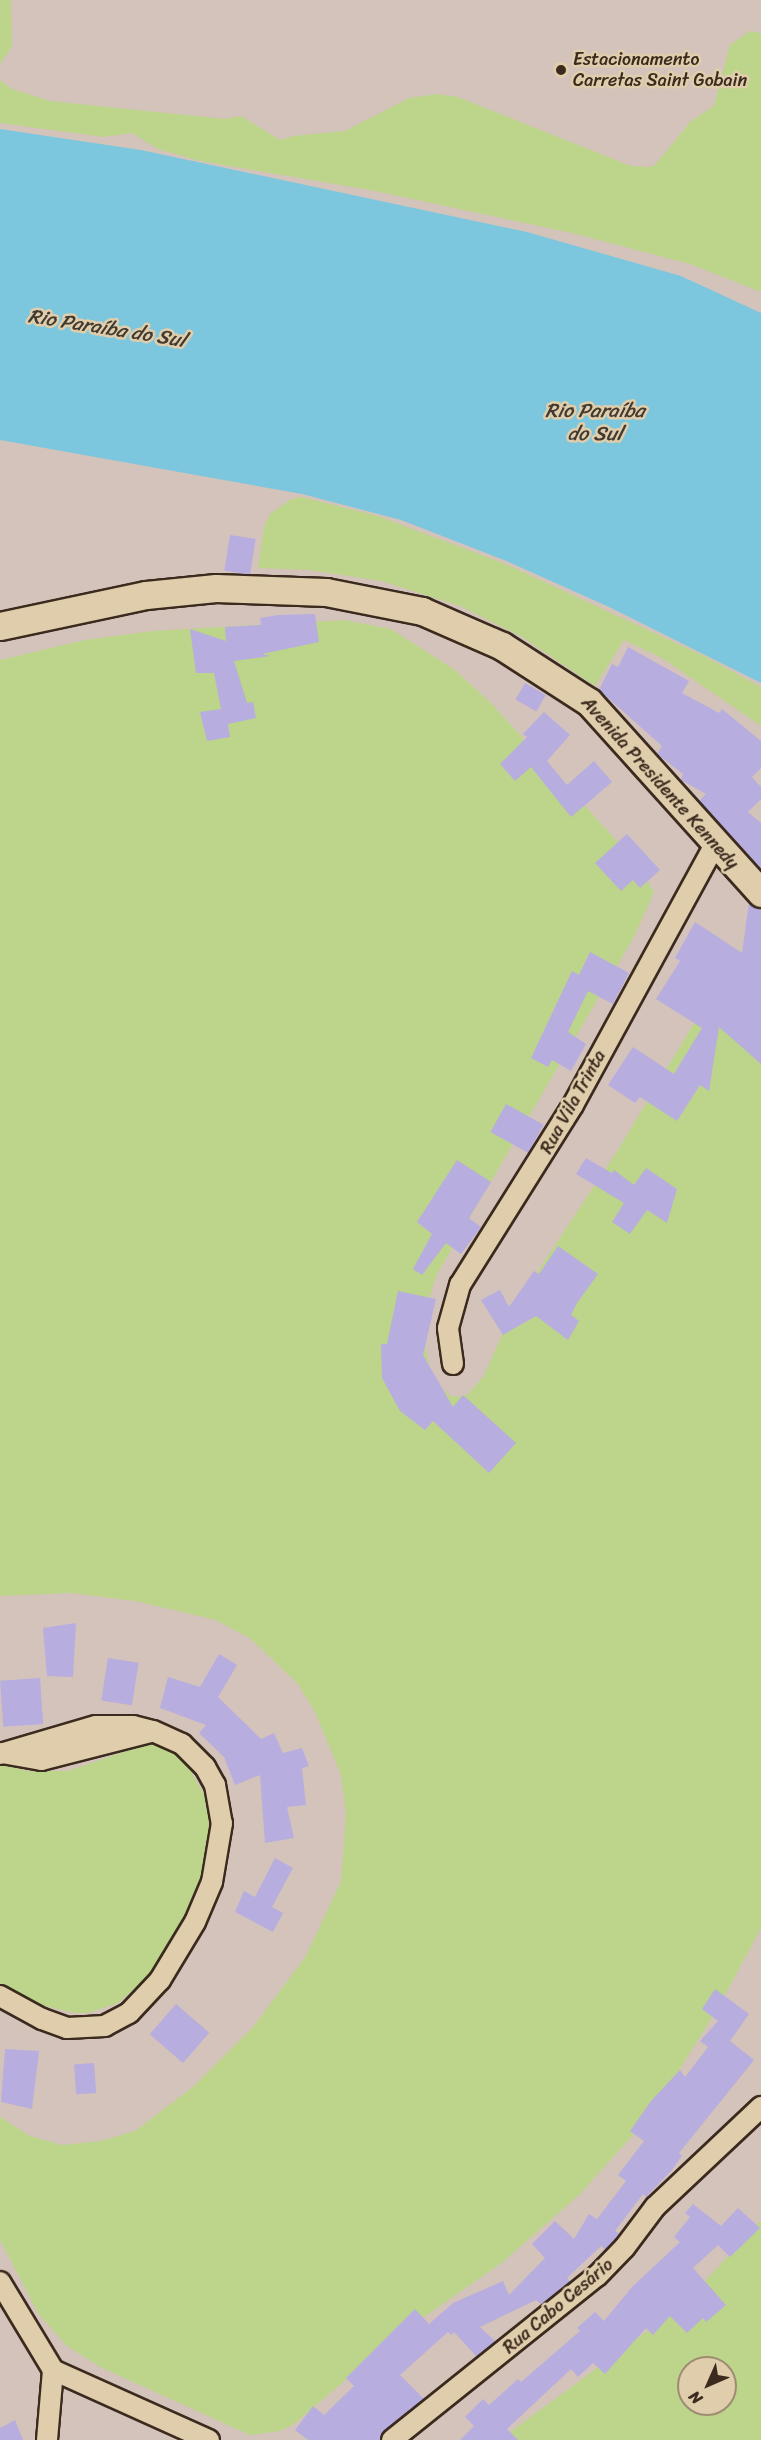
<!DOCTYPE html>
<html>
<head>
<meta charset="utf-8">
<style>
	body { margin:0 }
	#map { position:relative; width:761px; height:2440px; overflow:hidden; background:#d4c3ba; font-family:Sriracha,sans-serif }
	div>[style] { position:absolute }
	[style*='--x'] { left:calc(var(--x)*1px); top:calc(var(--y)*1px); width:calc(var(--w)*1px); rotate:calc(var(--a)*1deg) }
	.green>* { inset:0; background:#bdd48b }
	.water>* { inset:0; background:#7dc7de }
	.building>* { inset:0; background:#b7adde; transform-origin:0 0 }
	.roads { filter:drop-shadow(2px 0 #3b2a1e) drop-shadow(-2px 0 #3b2a1e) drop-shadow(0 2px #3b2a1e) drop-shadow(0 -2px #3b2a1e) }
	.street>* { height:20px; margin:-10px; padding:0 10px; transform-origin:10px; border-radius:10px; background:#e0cdab }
	.secondary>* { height:27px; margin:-13.5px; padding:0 13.5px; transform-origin:13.5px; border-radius:13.5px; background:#e0cdab }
	.dots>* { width:16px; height:16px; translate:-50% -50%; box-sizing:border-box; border:3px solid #e0cdab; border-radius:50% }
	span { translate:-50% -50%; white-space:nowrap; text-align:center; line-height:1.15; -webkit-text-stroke:5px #e0cdab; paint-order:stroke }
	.poi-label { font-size:18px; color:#3b2a1e }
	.left { translate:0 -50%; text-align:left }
	.street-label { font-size:18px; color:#3b2a1e }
	.water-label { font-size:20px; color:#423a31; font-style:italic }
	.north { position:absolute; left:677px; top:2356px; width:60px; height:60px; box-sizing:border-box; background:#e0cdab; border:2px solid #9e8c73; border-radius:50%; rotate:225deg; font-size:16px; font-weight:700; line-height:24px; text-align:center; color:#3b2a1e }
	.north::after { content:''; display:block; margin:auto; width:21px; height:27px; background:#3b2a1e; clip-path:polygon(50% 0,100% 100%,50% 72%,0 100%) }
</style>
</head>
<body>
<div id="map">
	<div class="green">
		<i style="clip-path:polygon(0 0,11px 0,12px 47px,0 64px)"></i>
		<i style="clip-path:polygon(750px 31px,761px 33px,761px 292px,690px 264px,572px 233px,370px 190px,200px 161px,158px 149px,132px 133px,104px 137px,0 123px,0 80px,12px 89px,50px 101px,225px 119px,241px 116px,280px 140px,293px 136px,345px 131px,409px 98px,437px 94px,458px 97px,631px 166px,649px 167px,655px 165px,691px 121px,714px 106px,730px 45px)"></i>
		<i style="clip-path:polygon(302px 497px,378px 516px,508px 565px,706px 657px,761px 687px,761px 726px,662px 658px,624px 640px,595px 686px,522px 637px,460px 606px,381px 581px,309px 570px,258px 568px,264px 527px,270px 514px,291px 499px)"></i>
		<i style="clip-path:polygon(345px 620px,391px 629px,455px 670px,489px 701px,637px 863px,654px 892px,634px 937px,437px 1274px,426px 1308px,424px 1342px,432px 1378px,447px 1393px,453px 1397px,467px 1395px,484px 1376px,514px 1307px,616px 1153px,738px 950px,761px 962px,761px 1928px,718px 2008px,651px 2115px,580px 2194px,503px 2262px,398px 2335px,294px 2424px,280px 2431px,250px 2435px,102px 2368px,67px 2346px,38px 2313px,0 2240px,0 2117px,30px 2136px,62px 2145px,101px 2141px,135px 2131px,193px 2087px,253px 2027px,306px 1956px,341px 1881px,346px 1814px,341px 1775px,315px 1712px,298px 1684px,251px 1639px,216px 1620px,135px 1601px,71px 1593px,0 1596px,0 660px,85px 640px,152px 631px)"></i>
		<i style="clip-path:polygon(147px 1744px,164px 1747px,186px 1762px,207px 1800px,210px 1832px,202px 1886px,193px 1907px,151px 1975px,118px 2003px,88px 2013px,74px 2013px,41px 2005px,12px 1991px,0 1984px,0 1763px,27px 1771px,68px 1771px)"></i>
		<i style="clip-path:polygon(evenodd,761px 2220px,761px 2440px,499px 2440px,684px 2304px,761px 2220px,689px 2368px,725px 2368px,725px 2404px,689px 2404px,689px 2368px)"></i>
	</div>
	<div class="water">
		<i style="clip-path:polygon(0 129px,141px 150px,527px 232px,681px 276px,761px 313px,761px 683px,609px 607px,504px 560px,401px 520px,302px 494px,0 440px)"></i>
	</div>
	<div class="building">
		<i style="left:230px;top:535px;width:26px;height:36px;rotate:9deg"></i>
		<i style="clip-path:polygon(315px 614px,319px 642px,262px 654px,270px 656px,234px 661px,247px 703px,253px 702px,256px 718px,228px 724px,230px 737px,207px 741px,200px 712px,221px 709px,214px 673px,196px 673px,190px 629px,226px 641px,225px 627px,261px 625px,260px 618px,278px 615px)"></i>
		<i style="clip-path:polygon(628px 647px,689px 681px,682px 693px,719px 713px,722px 709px,761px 741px,761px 768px,752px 777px,761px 787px,761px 799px,748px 812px,761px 823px,761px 869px,699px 801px,706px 794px,681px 780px,683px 774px,657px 754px,662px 746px,599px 690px,612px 664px,618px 667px)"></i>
		<i style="left:525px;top:683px;width:24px;height:19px;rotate:30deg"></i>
		<i style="clip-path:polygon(544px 712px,570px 735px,547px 761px,567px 785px,594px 761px,612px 782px,571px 817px,531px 767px,515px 781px,500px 764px,527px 737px,523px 734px)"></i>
		<i style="clip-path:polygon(627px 834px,660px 870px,640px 888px,633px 880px,621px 891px,595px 863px)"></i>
		<i style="clip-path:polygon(749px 903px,761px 908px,761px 1064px,719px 1027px,709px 1091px,700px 1085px,677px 1121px,640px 1097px,635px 1103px,608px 1085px,633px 1047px,674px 1074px,702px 1028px,656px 999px,680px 961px,675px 958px,695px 922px,742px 953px)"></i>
		<i style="clip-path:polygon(590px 952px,629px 973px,613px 1004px,588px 991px,568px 1032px,586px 1044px,571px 1071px,552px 1060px,548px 1067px,531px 1058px,572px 971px,579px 975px)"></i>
		<i style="left:506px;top:1104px;width:43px;height:32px;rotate:29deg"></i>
		<i style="clip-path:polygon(586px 1158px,612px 1173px,614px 1170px,634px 1185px,646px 1168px,677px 1189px,667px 1223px,647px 1210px,630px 1234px,612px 1222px,624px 1203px,576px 1174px)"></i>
		<i style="clip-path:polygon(457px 1160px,491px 1182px,469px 1218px,481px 1227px,461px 1254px,446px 1243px,422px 1275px,413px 1269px,432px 1234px,417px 1222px)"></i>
		<i style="clip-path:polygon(558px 1246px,598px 1274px,577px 1303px,571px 1315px,579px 1321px,568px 1340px,536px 1316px,503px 1335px,481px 1300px,500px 1290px,509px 1307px,534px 1271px,539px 1274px)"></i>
		<i style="clip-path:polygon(398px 1291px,436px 1299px,423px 1355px,453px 1407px,463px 1395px,516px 1443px,489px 1473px,433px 1421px,425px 1430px,400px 1411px,382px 1378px,381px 1344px,387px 1344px)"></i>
		<i style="clip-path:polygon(76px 1623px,73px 1677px,47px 1676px,43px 1628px)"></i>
		<i style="clip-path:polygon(219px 1654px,237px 1665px,218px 1697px,261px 1739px,274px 1733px,283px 1753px,302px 1748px,309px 1766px,302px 1768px,306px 1805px,287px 1807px,294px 1838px,265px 1843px,260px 1775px,235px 1785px,224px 1757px,199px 1733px,206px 1725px,160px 1708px,168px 1677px,200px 1687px)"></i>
		<i style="left:108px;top:1658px;width:31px;height:43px;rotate:9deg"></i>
		<i style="left:40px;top:1678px;width:46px;height:40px;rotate:86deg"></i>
		<i style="clip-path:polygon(275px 1858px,293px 1868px,272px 1907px,283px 1913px,273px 1932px,235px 1912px,244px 1891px,255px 1897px)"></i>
		<i style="clip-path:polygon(715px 1989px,749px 2014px,730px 2041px,754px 2060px,679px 2153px,682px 2156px,671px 2171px,646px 2197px,643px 2194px,615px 2231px,620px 2234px,616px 2239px,606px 2250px,601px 2246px,567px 2278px,570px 2281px,566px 2286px,542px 2305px,536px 2300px,480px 2327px,496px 2342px,477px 2357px,454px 2332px,451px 2335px,448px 2332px,400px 2375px,424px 2399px,385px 2431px,380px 2440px,308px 2440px,295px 2430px,313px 2406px,324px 2415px,354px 2386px,346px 2378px,415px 2309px,429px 2324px,453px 2303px,503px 2281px,509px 2295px,545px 2258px,532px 2244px,555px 2221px,574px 2239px,589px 2214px,597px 2219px,626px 2181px,618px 2175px,644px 2141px,630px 2131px,651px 2101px,680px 2070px,685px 2077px,708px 2047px,700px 2041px,718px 2021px,702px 2009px)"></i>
		<i style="left:176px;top:2004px;width:44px;height:40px;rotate:41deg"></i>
		<i style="clip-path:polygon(5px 2049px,39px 2051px,32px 2109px,1px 2102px)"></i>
		<i style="left:94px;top:2063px;width:30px;height:20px;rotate:86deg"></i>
		<i style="clip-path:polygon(693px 2204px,721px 2226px,738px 2208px,760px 2228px,730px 2257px,718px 2245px,693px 2268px,726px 2305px,706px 2322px,703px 2318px,687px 2333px,670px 2316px,653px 2335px,646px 2328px,605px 2374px,593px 2363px,578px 2377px,571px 2369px,507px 2429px,518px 2440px,460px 2440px,474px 2426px,465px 2417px,483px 2399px,489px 2405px,518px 2379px,521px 2382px,580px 2331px,577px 2328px,595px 2312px,604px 2321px,632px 2287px,680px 2242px,674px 2237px,690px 2217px,685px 2213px)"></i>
		<i style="clip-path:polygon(15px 2420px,23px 2440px,0 2440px,0 2428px)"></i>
	</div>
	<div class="roads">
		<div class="street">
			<i style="--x:453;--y:1364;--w:36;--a:-98"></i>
			<i style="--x:448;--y:1328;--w:45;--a:-74.4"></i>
			<i style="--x:460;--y:1285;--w:213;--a:-57.9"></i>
			<i style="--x:573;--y:1105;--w:298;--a:-61.4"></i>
			<i style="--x:2;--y:1753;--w:40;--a:10"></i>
			<i style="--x:41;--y:1760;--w:114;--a:-14.3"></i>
			<i style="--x:0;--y:1754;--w:100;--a:-16.3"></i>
			<i style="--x:96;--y:1726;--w:37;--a:0"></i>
			<i style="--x:133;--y:1726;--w:21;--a:14"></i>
			<i style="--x:153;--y:1731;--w:32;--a:24"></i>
			<i style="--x:182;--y:1744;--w:33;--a:45"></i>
			<i style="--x:205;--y:1767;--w:21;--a:61"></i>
			<i style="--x:215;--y:1785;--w:39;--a:80"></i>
			<i style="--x:222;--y:1823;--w:60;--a:99.6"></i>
			<i style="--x:212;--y:1882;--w:43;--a:113"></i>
			<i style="--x:195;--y:1922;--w:68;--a:121.1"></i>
			<i style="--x:160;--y:1980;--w:45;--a:133.2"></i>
			<i style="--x:129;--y:2013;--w:27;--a:152"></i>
			<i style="--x:105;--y:2026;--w:38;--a:177"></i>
			<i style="--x:67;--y:2028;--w:27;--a:-160"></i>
			<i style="--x:42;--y:2019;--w:48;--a:-151.3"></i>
			<i style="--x:0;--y:2282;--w:103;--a:58.9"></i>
			<i style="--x:53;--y:2370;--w:171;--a:24.2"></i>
			<i style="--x:47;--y:2440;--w:70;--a:-85.1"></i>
			<i style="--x:392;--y:2440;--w:263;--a:-38.7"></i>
			<i style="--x:597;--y:2276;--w:40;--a:-46"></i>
			<i style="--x:625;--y:2247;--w:50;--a:-53.1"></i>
			<i style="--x:655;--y:2207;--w:146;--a:-43.3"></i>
		</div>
		<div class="secondary">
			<i style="--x:0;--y:626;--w:149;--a:-12"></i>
			<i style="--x:146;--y:595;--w:70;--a:-5.7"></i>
			<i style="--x:216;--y:588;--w:110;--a:2.1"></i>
			<i style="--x:326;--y:592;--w:98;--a:11.2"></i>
			<i style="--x:422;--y:611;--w:87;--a:23.6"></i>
			<i style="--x:502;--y:646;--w:103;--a:32.8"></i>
			<i style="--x:589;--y:702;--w:257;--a:48"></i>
		</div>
	</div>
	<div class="dots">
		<i style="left:561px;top:70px;background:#3b2a1e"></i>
	</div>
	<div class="poi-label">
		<span class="left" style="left:573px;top:70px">Estacionamento<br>Carretas Saint Gobain</span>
	</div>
	<div class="street-label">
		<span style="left:660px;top:783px;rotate:48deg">Avenida Presidente Kennedy</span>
		<span style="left:573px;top:1102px;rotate:-61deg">Rua Vila Trinta</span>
		<span style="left:558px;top:2306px;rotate:-40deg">Rua Cabo Cesário</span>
	</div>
	<div class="water-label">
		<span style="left:107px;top:328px;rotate:9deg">Rio Paraíba do Sul</span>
		<span style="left:595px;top:422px">Rio Paraíba<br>do Sul</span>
	</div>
	<div class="north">N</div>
</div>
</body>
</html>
